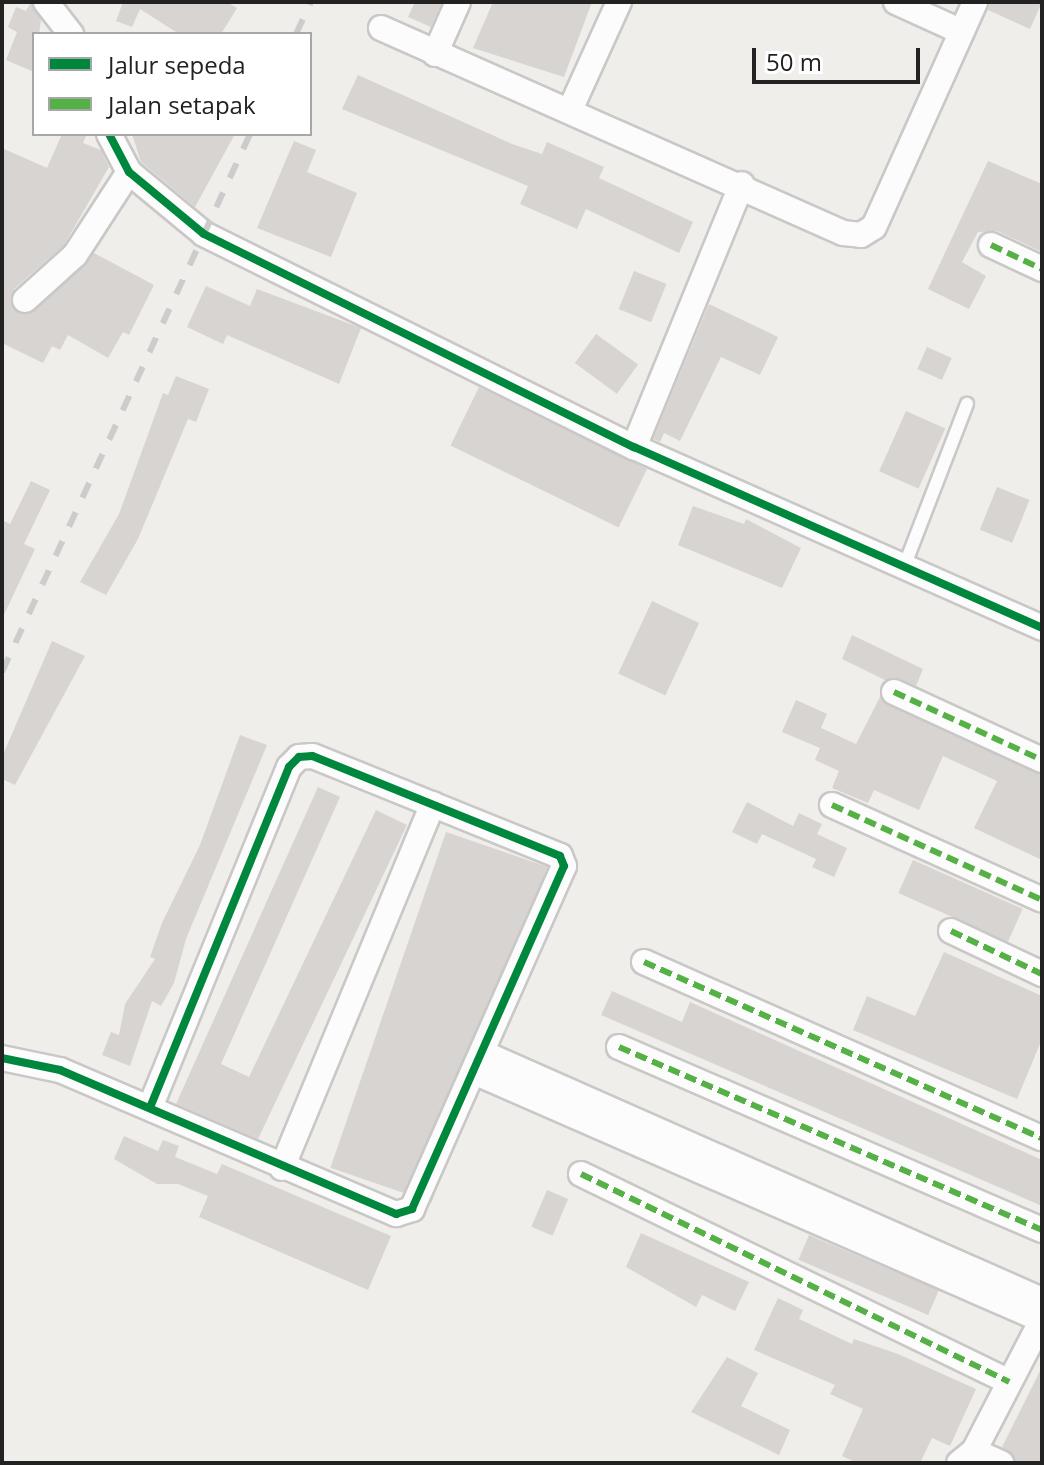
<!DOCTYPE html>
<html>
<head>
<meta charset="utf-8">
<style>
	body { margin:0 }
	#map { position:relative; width:1044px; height:1465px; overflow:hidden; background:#f0eeeb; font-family:"Open Sans",sans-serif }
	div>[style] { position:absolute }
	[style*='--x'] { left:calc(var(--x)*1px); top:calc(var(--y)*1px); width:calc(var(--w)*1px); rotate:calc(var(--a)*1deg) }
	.building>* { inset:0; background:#d7d4d2; transform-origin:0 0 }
	.roads { filter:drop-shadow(2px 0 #c9c8c7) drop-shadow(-2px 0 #c9c8c7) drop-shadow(0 2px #c9c8c7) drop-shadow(0 -2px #c9c8c7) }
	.service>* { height:12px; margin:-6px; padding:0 6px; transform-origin:6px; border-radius:6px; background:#fdfcfc }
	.minor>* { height:24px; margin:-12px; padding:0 12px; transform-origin:12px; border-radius:12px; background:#fdfcfc }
	.rail>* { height:6px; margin-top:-3px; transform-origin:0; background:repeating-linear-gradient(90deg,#ccc 0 16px,transparent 0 32px) }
	.quiet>* { height:6px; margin-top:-3px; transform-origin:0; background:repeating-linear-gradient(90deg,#55b145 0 12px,transparent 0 18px) }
	.cycleway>* { height:8px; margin:-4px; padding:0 4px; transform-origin:4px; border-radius:4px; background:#00873e }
	span { translate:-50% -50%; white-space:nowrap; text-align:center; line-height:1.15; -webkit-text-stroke:6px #fff; paint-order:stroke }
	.frame { position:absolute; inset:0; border:4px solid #222; pointer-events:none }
	.legend { position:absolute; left:32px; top:32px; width:280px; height:104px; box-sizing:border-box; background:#fff; border:2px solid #a7a7a7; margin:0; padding:10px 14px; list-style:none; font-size:24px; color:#222 }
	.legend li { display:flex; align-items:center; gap:16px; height:40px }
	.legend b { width:40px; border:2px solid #a7a7a7 }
	.scale { position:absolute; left:752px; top:48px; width:168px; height:36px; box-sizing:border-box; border:4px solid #222; border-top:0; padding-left:10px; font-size:24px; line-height:28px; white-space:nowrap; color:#222; -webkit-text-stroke:6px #fff; paint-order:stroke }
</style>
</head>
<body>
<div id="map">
	<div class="building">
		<i style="clip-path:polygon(31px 2px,41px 20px,34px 72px,6px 60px,17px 32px,8px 27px,16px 7px,26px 11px)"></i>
		<i style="clip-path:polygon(123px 2px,227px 2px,237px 8px,221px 34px,179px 34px,140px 9px,132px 27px,116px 21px)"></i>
		<i style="clip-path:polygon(415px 2px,442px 2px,431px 27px,408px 17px)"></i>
		<i style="clip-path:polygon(493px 2px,592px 2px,564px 77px,473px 48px)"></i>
		<i style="clip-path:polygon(990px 2px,1042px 2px,1030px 29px,988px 10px)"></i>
		<i style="clip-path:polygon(358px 75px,512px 144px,542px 154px,547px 142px,604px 167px,599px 178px,693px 222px,679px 253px,586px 209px,577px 229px,520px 204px,528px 186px,342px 109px)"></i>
		<i style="clip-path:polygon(62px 134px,87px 134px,83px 143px,101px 150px,109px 167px,64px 245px,14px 289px,13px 309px,35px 311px,94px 253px,154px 285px,129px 335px,123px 332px,108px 358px,68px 335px,60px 350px,52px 346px,43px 363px,2px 343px,2px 148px,47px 168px)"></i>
		<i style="clip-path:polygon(132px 134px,235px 134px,195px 207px,141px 162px)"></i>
		<i style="clip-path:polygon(294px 141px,316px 150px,307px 172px,357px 193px,331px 257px,257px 228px)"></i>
		<i style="clip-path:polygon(988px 161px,1042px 184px,1042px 252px,997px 231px,978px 232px,962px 262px,986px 276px,969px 309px,928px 289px)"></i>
		<i style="left:634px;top:271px;width:35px;height:41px;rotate:22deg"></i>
		<i style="clip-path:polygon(206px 286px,250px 306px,257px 289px,361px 328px,339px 384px,227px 335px,223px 344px,187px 327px)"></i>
		<i style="clip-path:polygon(709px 304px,778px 337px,760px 375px,721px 357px,680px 441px,664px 433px,660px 442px,653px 439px)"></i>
		<i style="left:596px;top:334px;width:52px;height:36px;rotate:36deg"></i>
		<i style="left:927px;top:347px;width:27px;height:24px;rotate:24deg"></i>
		<i style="clip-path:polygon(176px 376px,209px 389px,196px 422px,188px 419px,138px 539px,106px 595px,80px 582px,119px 514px,163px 393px,168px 395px)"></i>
		<i style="left:479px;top:387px;width:187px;height:65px;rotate:26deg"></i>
		<i style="left:906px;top:411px;width:43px;height:66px;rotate:24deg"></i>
		<i style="clip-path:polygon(31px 481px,50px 490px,24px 544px,35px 549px,2px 619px,2px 520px,10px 524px)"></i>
		<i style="left:997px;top:487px;width:35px;height:46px;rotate:22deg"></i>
		<i style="clip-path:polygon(693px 506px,744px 524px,746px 519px,801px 548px,782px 588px,678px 545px)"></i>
		<i style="left:652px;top:601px;width:52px;height:80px;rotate:25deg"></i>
		<i style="clip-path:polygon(852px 635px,923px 669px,916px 686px,885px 680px,842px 659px)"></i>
		<i style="clip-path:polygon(52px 641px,85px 656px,15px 785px,2px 779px,2px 757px)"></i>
		<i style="clip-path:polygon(880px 697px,1042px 775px,1042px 860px,974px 828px,997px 781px,943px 756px,919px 810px,874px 790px,868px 803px,832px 788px,839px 771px,815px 760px,820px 748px,782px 732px,796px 700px,827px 714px,821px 728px,856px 744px)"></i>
		<i style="clip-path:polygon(240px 735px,267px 745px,186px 939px,174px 983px,161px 1006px,152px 1001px,130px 1066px,102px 1055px,111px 1032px,119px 1035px,125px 1004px,155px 959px,150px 957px,162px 923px,200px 845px)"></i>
		<i style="clip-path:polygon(318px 787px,340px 797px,221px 1064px,249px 1077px,376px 810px,407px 825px,258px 1139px,176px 1104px)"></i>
		<i style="clip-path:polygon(747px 802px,793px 826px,799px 813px,822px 824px,817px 834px,847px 848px,834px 877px,812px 867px,816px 859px,762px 834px,757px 844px,732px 832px)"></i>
		<i style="left:446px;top:832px;width:107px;height:355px;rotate:19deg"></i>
		<i style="left:913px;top:860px;width:120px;height:36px;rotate:24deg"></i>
		<i style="clip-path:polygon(944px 952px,1042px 996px,1042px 1039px,1017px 1099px,853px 1030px,867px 996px,915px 1016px)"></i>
		<i style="clip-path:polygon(612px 991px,682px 1022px,690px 1002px,1042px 1160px,1042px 1206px,601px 1015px)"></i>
		<i style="clip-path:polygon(124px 1136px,158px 1151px,163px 1140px,179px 1146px,175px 1157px,217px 1174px,222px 1164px,391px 1236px,368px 1290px,199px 1217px,208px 1196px,178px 1184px,157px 1184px,114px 1159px)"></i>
		<i style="left:547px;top:1190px;width:23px;height:40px;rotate:23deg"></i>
		<i style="clip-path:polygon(641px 1233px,749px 1282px,735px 1311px,702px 1295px,696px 1307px,626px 1267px)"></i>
		<i style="left:809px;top:1235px;width:141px;height:27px;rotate:23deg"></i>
		<i style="clip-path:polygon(778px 1298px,803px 1310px,799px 1319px,852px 1344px,854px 1339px,898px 1354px,976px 1389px,950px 1446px,932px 1438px,920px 1463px,857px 1463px,842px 1456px,863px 1409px,830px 1394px,835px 1385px,754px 1350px)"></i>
		<i style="clip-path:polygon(727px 1357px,758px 1373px,741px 1406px,790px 1430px,779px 1455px,691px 1412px)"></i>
		<i style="clip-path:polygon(1042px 1367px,1042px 1463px,1016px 1463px,1002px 1447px)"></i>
	</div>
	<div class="roads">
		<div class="service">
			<i style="--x:904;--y:567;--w:175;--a:-68.9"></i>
		</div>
		<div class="minor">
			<i style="--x:46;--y:2;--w:41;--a:52"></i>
			<i style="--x:896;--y:2;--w:72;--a:24.4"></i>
			<i style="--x:381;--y:28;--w:505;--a:23.93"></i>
			<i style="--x:843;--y:233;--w:18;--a:6"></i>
			<i style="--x:861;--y:235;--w:15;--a:-32"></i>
			<i style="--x:874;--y:227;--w:247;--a:-65.8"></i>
			<i style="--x:435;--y:54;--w:57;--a:-66.1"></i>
			<i style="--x:570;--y:110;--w:119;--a:-65.6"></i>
			<i style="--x:109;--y:134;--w:43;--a:62.2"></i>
			<i style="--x:129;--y:172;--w:97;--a:39.6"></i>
			<i style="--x:204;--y:234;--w:480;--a:26.4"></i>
			<i style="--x:634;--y:447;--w:446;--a:23.9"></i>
			<i style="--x:991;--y:245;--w:56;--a:25.2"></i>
			<i style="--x:25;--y:300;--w:67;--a:-42"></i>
			<i style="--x:75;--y:255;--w:99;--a:-57"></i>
			<i style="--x:634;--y:447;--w:284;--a:-67.7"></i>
			<i style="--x:894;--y:692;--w:163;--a:24.7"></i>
			<i style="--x:832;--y:805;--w:230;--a:24.3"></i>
			<i style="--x:951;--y:931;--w:101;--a:25.3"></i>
			<i style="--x:644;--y:962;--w:435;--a:23.9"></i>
			<i style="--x:619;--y:1047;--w:461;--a:23.4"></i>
			<i style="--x:483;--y:1053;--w:611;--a:23.84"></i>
			<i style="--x:2;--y:1058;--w:59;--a:11.7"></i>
			<i style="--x:60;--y:1070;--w:366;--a:23.2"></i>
			<i style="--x:396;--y:1214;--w:17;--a:-17"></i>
			<i style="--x:412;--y:1209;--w:375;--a:-66.1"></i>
			<i style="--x:564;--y:866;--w:11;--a:-112"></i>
			<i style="--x:560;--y:856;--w:267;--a:-158"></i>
			<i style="--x:312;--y:756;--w:13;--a:176"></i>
			<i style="--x:299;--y:757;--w:14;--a:135"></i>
			<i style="--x:289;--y:767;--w:367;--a:112.2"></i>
			<i style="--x:474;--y:1072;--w:620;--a:23.59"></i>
			<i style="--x:282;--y:1168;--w:394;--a:-67.5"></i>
			<i style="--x:581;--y:1174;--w:476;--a:25.9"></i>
			<i style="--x:974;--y:1451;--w:30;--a:24"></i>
			<i style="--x:959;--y:1463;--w:19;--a:-39"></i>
			<i style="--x:974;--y:1451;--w:148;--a:-62.6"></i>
		</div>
	</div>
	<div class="rail">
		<i style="--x:296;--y:34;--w:35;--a:-65"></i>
		<i style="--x:2;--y:672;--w:592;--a:-65.25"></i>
	</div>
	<div class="quiet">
		<i style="--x:991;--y:245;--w:56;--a:25.2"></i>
		<i style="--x:894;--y:692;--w:163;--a:24.7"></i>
		<i style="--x:832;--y:805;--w:230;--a:24.3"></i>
		<i style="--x:951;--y:931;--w:101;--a:25.3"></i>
		<i style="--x:644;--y:962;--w:435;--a:23.9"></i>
		<i style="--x:619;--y:1047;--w:461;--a:23.4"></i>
		<i style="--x:581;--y:1174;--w:476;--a:25.9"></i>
	</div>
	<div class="cycleway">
		<i style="--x:109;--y:134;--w:43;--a:62.2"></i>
		<i style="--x:129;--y:172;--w:97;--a:39.6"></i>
		<i style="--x:204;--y:234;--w:480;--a:26.4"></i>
		<i style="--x:634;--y:447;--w:446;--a:23.9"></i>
		<i style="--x:2;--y:1058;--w:59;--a:11.7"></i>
		<i style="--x:60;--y:1070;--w:366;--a:23.2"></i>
		<i style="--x:396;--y:1214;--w:17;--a:-17"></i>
		<i style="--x:412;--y:1209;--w:375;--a:-66.1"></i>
		<i style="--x:564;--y:866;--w:11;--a:-112"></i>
		<i style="--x:560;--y:856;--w:267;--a:-158"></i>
		<i style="--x:312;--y:756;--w:13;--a:176"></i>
		<i style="--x:299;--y:757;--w:14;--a:135"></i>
		<i style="--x:289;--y:767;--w:367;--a:112.2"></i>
	</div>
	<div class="frame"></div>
	<ul class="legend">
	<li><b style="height:10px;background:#00873e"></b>Jalur sepeda</li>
	<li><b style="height:10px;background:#55b145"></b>Jalan setapak</li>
	</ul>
	<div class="scale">50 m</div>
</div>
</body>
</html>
